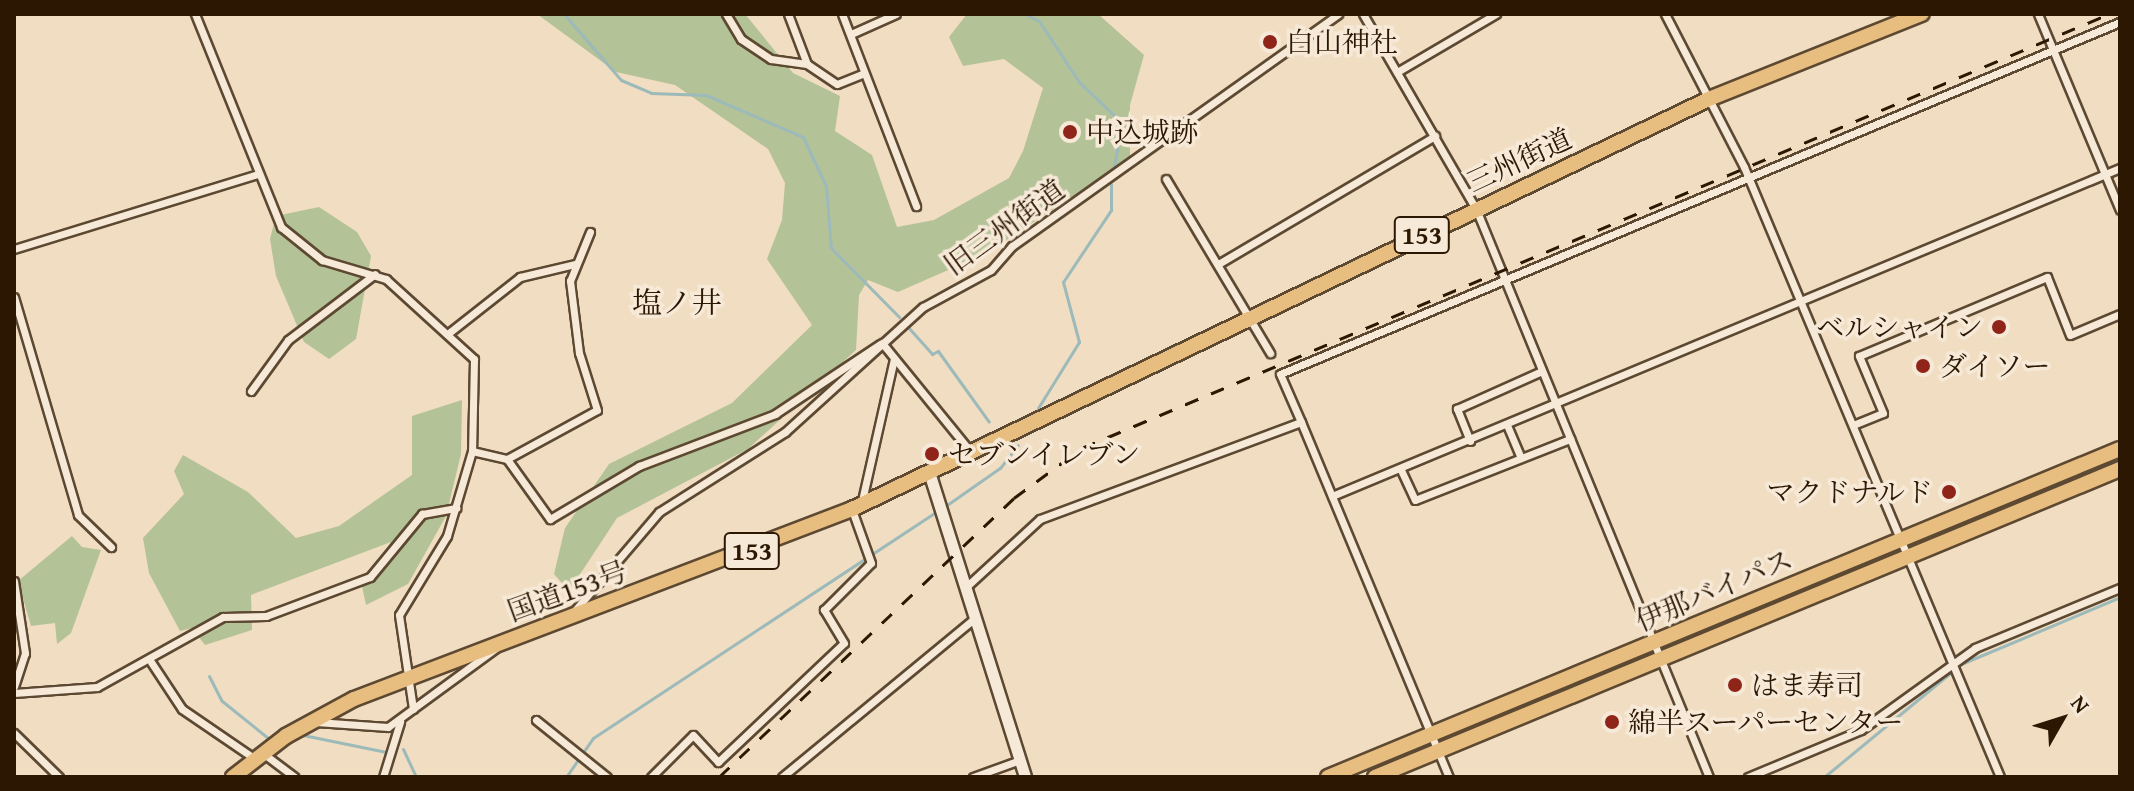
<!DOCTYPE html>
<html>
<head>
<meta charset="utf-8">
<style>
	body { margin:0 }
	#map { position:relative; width:2134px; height:791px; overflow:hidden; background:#f1ddc1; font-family:"Gentium Book Plus","Noto Serif JP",serif }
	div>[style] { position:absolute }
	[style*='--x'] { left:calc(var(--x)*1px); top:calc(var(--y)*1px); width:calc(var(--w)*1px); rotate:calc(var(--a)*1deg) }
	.green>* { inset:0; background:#b4c297 }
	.stream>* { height:3px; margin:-1.5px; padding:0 1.5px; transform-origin:1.5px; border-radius:1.5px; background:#9cbaba }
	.roads { filter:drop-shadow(2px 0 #5d4932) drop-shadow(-2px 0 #5d4932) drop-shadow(0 2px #5d4932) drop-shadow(0 -2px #5d4932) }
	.street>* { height:7px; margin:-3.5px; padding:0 3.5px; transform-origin:3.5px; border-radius:3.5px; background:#f6e9d7 }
	.secondary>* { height:11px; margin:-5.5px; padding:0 5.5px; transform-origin:5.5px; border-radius:5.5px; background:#f6e9d7 }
	.highway>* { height:14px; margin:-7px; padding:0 7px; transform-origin:7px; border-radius:7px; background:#e8be80 }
	.rail>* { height:3px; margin-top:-1.5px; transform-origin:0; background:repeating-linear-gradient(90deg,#2c1802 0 14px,transparent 0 28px) }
	.dots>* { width:22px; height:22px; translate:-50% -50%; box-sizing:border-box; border:4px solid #f6e9d7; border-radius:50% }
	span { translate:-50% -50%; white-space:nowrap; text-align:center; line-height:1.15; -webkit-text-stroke:7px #f6e9d7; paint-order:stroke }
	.shield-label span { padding:2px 6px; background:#f6e9d7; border:2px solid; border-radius:6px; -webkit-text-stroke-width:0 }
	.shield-label { font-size:26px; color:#2c1802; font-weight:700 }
	.poi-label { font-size:28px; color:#2c1802 }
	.left { translate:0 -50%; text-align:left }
	.right { translate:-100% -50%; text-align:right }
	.street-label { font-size:28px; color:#2c1802 }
	.neighbourhood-label { font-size:30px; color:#2c1802 }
	.frame { position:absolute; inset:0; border:16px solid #2c1802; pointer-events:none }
	.north { position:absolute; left:2022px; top:679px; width:80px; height:80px; -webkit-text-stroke:6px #f6e9d7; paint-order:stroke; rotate:51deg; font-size:22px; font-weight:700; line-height:32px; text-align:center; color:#2c1802 }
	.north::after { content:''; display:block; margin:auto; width:28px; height:36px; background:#2c1802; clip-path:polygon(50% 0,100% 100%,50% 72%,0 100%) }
</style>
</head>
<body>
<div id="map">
	<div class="green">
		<i style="clip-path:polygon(537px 14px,745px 14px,793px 73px,840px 96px,835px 131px,872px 155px,897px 227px,934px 220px,1009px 178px,1023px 151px,1043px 88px,1004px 59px,963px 66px,949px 37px,967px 14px,1098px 14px,1144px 55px,1130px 105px,1130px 158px,987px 253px,898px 292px,868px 280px,859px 295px,856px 350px,748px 449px,617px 518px,569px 591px,554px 574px,565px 528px,609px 464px,732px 403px,812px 325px,767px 259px,782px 220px,785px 183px,768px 149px,675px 85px,616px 72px)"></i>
		<i style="clip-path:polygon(319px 207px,357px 232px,371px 256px,356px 339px,329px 359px,304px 342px,276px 276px,270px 239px,276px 216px)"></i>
		<i style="clip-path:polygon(462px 400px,461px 454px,446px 516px,408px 584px,366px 605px,362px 586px,391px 542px,251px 595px,252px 630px,205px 645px,192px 628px,180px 631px,149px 573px,143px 538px,184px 494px,174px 471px,183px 455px,248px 492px,296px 538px,339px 526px,412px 475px,412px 416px)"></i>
		<i style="clip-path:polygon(72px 536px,82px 547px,101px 550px,71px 633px,57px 644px,55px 623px,31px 626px,18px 581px)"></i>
	</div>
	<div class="stream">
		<i style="--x:564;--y:14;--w:87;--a:49.2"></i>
		<i style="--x:621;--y:80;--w:33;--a:23"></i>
		<i style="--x:651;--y:93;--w:55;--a:2.1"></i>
		<i style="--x:706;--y:95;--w:106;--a:23.4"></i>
		<i style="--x:803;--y:137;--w:54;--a:64.9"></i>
		<i style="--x:826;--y:186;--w:62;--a:85.4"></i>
		<i style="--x:831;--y:248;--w:97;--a:45.4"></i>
		<i style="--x:1025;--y:14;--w:16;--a:27"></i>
		<i style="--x:1039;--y:21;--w:73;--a:56.7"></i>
		<i style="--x:1079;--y:82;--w:59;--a:43.6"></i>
		<i style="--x:1122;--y:123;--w:50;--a:100.4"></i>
		<i style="--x:907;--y:326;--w:38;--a:48"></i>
		<i style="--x:932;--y:354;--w:7;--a:-27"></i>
		<i style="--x:938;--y:351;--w:87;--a:54.3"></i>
		<i style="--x:1038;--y:408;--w:78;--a:-58.2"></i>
		<i style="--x:1079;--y:342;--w:62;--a:-104.9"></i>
		<i style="--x:1063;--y:282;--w:87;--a:-56.3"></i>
		<i style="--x:1111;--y:210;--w:26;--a:-90"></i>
		<i style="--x:944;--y:507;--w:68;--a:-34.9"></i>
		<i style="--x:1000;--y:468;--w:29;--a:-52"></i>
		<i style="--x:209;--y:676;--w:28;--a:63"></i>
		<i style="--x:222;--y:701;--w:59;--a:38.8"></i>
		<i style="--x:303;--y:735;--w:85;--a:11.6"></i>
		<i style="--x:403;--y:749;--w:31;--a:65"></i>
		<i style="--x:566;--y:777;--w:47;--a:-55.3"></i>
		<i style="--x:593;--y:738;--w:412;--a:-33.4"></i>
		<i style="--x:1824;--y:777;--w:178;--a:-39.5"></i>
		<i style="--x:1961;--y:664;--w:173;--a:-22.8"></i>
	</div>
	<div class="roads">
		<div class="street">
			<i style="--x:195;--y:14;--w:230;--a:68"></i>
			<i style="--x:281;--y:227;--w:53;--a:38.8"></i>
			<i style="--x:322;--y:260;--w:67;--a:16.5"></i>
			<i style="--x:386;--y:279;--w:119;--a:42.3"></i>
			<i style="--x:474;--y:359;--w:92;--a:91.2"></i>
			<i style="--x:472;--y:451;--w:89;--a:106.4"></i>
			<i style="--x:447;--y:536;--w:92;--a:121.3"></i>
			<i style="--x:399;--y:615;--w:95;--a:81.5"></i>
			<i style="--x:726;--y:14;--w:29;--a:59"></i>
			<i style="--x:741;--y:39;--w:36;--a:34"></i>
			<i style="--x:771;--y:59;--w:36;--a:8"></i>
			<i style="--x:807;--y:64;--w:36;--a:34"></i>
			<i style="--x:837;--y:84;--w:29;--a:-22"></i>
			<i style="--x:788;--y:14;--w:53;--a:69.2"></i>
			<i style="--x:842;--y:14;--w:206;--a:68.9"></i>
			<i style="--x:1363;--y:14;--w:225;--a:59.9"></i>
			<i style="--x:1476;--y:209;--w:614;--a:67.7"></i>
			<i style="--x:1665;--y:14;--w:172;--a:62.7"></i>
			<i style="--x:1744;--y:167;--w:662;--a:67.23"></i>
			<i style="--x:2038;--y:14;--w:212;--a:67.3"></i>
			<i style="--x:851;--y:34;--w:49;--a:-24"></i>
			<i style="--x:1397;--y:72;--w:115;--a:-30.4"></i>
			<i style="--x:1166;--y:179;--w:203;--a:59.1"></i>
			<i style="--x:14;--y:249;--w:255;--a:-17.1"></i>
			<i style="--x:1220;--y:263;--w:250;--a:-30.6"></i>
			<i style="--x:14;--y:297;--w:227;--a:73.6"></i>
			<i style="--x:78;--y:515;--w:46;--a:44.1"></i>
			<i style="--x:450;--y:332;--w:89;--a:-38.2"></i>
			<i style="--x:520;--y:277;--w:57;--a:-13.3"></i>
			<i style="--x:882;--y:343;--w:139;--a:50.8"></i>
			<i style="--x:251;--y:391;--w:63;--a:-54"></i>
			<i style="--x:288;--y:340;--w:109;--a:-37.2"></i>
			<i style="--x:1301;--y:422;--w:52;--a:-113.6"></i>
			<i style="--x:1280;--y:374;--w:911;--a:-22.74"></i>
			<i style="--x:1507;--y:425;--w:34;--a:67"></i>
			<i style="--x:1853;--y:425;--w:32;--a:-22"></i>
			<i style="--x:1883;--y:413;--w:62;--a:-112.8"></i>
			<i style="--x:1859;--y:356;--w:204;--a:-22.8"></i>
			<i style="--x:2047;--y:277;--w:62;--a:68.4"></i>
			<i style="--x:2070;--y:335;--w:54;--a:-22.8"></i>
			<i style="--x:1470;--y:441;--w:35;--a:-112"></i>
			<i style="--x:1457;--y:409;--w:93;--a:-24.1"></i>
			<i style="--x:472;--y:451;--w:36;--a:13"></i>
			<i style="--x:507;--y:459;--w:102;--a:-28.6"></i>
			<i style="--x:597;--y:410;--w:60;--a:-107.5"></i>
			<i style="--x:579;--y:353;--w:73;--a:-97.1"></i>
			<i style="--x:570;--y:281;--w:53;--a:-67.8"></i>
			<i style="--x:507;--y:459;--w:74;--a:54.4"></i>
			<i style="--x:550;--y:519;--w:104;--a:-30.8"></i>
			<i style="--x:639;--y:466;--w:146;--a:-20.9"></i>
			<i style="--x:775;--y:414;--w:126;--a:-33.7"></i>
			<i style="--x:1401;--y:470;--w:33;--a:65"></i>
			<i style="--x:1415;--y:500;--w:167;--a:-21.5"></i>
			<i style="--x:1332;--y:496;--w:854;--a:-22.6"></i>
			<i style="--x:861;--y:505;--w:150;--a:-77.3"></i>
			<i style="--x:14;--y:581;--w:73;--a:81.3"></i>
			<i style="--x:25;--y:653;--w:35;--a:108"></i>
			<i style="--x:966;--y:587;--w:100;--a:-42.6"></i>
			<i style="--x:1040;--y:519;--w:278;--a:-20.4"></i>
			<i style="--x:1301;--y:422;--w:385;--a:67.4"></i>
			<i style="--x:570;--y:616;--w:137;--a:-49.4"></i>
			<i style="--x:659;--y:512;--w:149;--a:-32.4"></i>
			<i style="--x:785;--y:432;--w:186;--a:-42.2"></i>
			<i style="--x:923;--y:307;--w:77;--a:-28.6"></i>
			<i style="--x:991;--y:270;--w:32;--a:-49"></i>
			<i style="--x:1012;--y:246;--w:400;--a:-35.4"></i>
			<i style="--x:151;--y:662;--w:56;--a:56.6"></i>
			<i style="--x:182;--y:709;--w:88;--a:34.4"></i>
			<i style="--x:14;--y:693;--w:83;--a:-4.1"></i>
			<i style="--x:97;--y:687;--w:144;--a:-29.1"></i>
			<i style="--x:223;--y:617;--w:43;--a:-1.3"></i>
			<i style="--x:266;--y:616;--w:111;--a:-20.6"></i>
			<i style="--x:370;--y:577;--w:82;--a:-50.5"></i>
			<i style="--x:422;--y:514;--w:35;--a:-10"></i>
			<i style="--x:536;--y:720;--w:91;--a:38.8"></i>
			<i style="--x:316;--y:722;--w:72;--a:4"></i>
			<i style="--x:388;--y:727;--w:134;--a:-36.2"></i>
			<i style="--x:14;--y:733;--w:63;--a:44.4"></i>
			<i style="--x:264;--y:754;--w:38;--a:37"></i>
			<i style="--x:383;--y:777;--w:58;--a:-72.8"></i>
			<i style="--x:651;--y:777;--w:59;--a:-45"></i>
			<i style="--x:693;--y:735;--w:37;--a:47"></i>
			<i style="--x:718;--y:762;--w:173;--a:-43.4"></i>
			<i style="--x:844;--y:643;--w:39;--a:-121"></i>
			<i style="--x:824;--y:610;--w:66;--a:-45"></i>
			<i style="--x:871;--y:563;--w:56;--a:-109.7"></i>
			<i style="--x:782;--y:777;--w:250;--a:-39.5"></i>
			<i style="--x:973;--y:777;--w:50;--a:-19.9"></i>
			<i style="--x:1748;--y:777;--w:122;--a:-22.6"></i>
			<i style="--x:1861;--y:730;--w:140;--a:-35.7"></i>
			<i style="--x:1975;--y:648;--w:157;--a:-22.5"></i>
		</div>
		<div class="secondary">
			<i style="--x:929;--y:472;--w:320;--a:72.5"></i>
		</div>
		<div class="highway">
			<i style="--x:233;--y:777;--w:67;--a:-37.7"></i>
			<i style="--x:286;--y:736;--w:77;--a:-28.6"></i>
			<i style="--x:354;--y:699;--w:533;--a:-20.88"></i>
			<i style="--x:852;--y:509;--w:950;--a:-25.57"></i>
			<i style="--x:1709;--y:99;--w:229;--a:-21.8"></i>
			<i style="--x:1328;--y:777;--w:857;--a:-22.5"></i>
			<i style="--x:1375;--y:777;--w:806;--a:-22.46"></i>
		</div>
	</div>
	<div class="rail">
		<i style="--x:719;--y:777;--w:406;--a:-43.4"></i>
		<i style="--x:1014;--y:498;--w:84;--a:-36.3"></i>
		<i style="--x:1082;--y:448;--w:1115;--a:-22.91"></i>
	</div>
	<div class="dots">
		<i style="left:1270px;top:42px;background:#8f2418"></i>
		<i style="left:1070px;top:132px;background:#8f2418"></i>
		<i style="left:1999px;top:327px;background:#8f2418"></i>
		<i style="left:1923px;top:366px;background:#8f2418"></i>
		<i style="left:932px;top:454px;background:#8f2418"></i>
		<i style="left:1949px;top:492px;background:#8f2418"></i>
		<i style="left:1735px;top:685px;background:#8f2418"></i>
		<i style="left:1612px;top:722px;background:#8f2418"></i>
	</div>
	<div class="shield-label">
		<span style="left:1422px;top:235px">153</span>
		<span style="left:752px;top:551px">153</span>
	</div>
	<div class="poi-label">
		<span class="left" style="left:1286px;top:42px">白山神社</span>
		<span class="left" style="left:1086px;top:132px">中込城跡</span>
		<span class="right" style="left:1983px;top:327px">ベルシャイン</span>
		<span class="left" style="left:1939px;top:366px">ダイソー</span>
		<span class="left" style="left:948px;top:454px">セブンイレブン</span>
		<span class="right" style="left:1933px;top:492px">マクドナルド</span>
		<span class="left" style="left:1751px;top:685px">はま寿司</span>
		<span class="left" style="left:1628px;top:722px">綿半スーパーセンター</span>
	</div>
	<div class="street-label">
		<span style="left:1519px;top:160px;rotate:-25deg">三州街道</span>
		<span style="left:1004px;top:227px;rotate:-36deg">旧三州街道</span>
		<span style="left:1714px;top:590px;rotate:-23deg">伊那バイパス</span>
		<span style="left:567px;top:591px;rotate:-20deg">国道153号</span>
	</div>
	<div class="neighbourhood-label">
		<span style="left:677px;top:302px">塩ノ井</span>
	</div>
	<div class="frame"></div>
	<div class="north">N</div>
</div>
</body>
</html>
